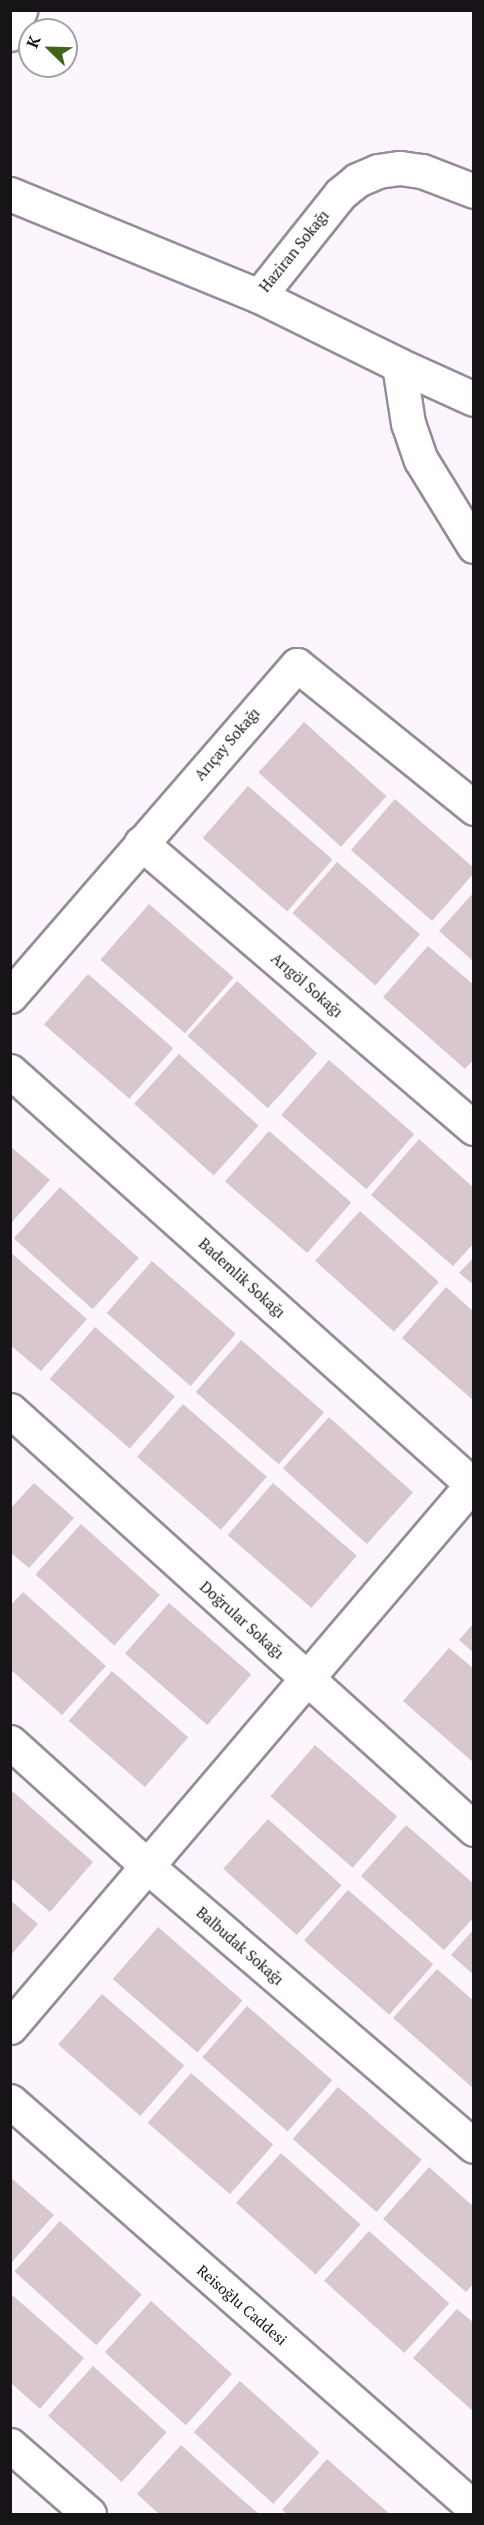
<!DOCTYPE html>
<html>
<head>
<meta charset="utf-8">
<style>
	body { margin:0 }
	#map { position:relative; width:484px; height:2525px; overflow:hidden; background:#fcf5fd; font-family:"PT Serif",serif }
	div>[style] { position:absolute }
	[style*='--x'] { left:calc(var(--x)*1px); top:calc(var(--y)*1px); width:calc(var(--w)*1px); rotate:calc(var(--a)*1deg) }
	.building>* { inset:0; background:#d8c7cd; transform-origin:0 0 }
	.roads { filter:drop-shadow(2px 0 #968c99) drop-shadow(-2px 0 #968c99) drop-shadow(0 2px #968c99) drop-shadow(0 -2px #968c99) }
	.minor>* { height:33px; margin:-16.5px; padding:0 16.5px; transform-origin:16.5px; border-radius:16.5px; background:#fff }
	.tertiary>* { height:33px; margin:-16.5px; padding:0 16.5px; transform-origin:16.5px; border-radius:16.5px; background:#fff }
	span { translate:-50% -50%; white-space:nowrap; text-align:center; line-height:1.15; -webkit-text-stroke:5px #fff; paint-order:stroke }
	.street-label { font-size:15px; color:#171418 }
	.frame { position:absolute; inset:0; border:12px solid #171418; pointer-events:none }
	.north { position:absolute; left:18px; top:18px; width:60px; height:60px; box-sizing:border-box; background:#fff; border:2px solid #a2a1a3; border-radius:50%; rotate:293deg; font-size:16px; font-weight:700; line-height:24px; text-align:center; color:#171418 }
	.north::after { content:''; display:block; margin:auto; width:21px; height:27px; background:#3f631b; clip-path:polygon(50% 0,100% 100%,50% 72%,0 100%) }
</style>
</head>
<body>
<div id="map">
	<div class="building">
		<i style="left:304px;top:722px;width:111px;height:68px;rotate:42deg"></i>
		<i style="left:248px;top:786px;width:112px;height:69px;rotate:41deg"></i>
		<i style="clip-path:polygon(395px 799px,474px 868px,474px 873px,432px 921px,351px 850px)"></i>
		<i style="left:337px;top:862px;width:110px;height:68px;rotate:41deg"></i>
		<i style="clip-path:polygon(474px 892px,474px 962px,439px 931px)"></i>
		<i style="left:149px;top:904px;width:112px;height:74px;rotate:41deg"></i>
		<i style="clip-path:polygon(428px 946px,474px 985px,474px 1059px,465px 1069px,383px 997px)"></i>
		<i style="left:88px;top:974px;width:113px;height:67px;rotate:41deg"></i>
		<i style="left:237px;top:981px;width:108px;height:74px;rotate:42deg"></i>
		<i style="left:179px;top:1054px;width:107px;height:67px;rotate:42deg"></i>
		<i style="left:329px;top:1060px;width:113px;height:73px;rotate:41deg"></i>
		<i style="left:269px;top:1131px;width:109px;height:67px;rotate:41deg"></i>
		<i style="clip-path:polygon(419px 1139px,474px 1188px,474px 1243px,453px 1266px,371px 1195px)"></i>
		<i style="clip-path:polygon(10px 1146px,50px 1180px,10px 1224px)"></i>
		<i style="left:60px;top:1187px;width:106px;height:69px;rotate:42deg"></i>
		<i style="left:360px;top:1211px;width:106px;height:67px;rotate:42deg"></i>
		<i style="clip-path:polygon(10px 1252px,87px 1319px,41px 1371px,10px 1345px)"></i>
		<i style="clip-path:polygon(474px 1257px,474px 1285px,459px 1273px)"></i>
		<i style="left:152px;top:1261px;width:111px;height:69px;rotate:41deg"></i>
		<i style="clip-path:polygon(446px 1287px,474px 1312px,474px 1401px,402px 1338px)"></i>
		<i style="left:95px;top:1327px;width:106px;height:69px;rotate:41deg"></i>
		<i style="left:241px;top:1340px;width:110px;height:69px;rotate:41deg"></i>
		<i style="left:183px;top:1404px;width:111px;height:70px;rotate:41deg"></i>
		<i style="left:329px;top:1417px;width:113px;height:69px;rotate:42deg"></i>
		<i style="clip-path:polygon(34px 1483px,74px 1518px,29px 1568px,10px 1552px,10px 1509px)"></i>
		<i style="left:273px;top:1483px;width:111px;height:69px;rotate:41deg"></i>
		<i style="left:81px;top:1524px;width:106px;height:68px;rotate:42deg"></i>
		<i style="clip-path:polygon(23px 1592px,106px 1666px,62px 1715px,10px 1669px,10px 1606px)"></i>
		<i style="left:169px;top:1603px;width:109px;height:67px;rotate:41deg"></i>
		<i style="clip-path:polygon(474px 1623px,474px 1653px,459px 1640px)"></i>
		<i style="clip-path:polygon(449px 1648px,474px 1669px,474px 1763px,403px 1701px)"></i>
		<i style="left:112px;top:1671px;width:101px;height:66px;rotate:41deg"></i>
		<i style="left:315px;top:1745px;width:109px;height:68px;rotate:41deg"></i>
		<i style="clip-path:polygon(10px 1789px,93px 1862px,50px 1912px,10px 1877px)"></i>
		<i style="left:268px;top:1819px;width:99px;height:67px;rotate:42deg"></i>
		<i style="clip-path:polygon(406px 1825px,474px 1884px,474px 1917px,444px 1950px,361px 1876px)"></i>
		<i style="left:348px;top:1890px;width:113px;height:67px;rotate:41deg"></i>
		<i style="clip-path:polygon(10px 1900px,38px 1924px,10px 1956px)"></i>
		<i style="left:158px;top:1927px;width:112px;height:69px;rotate:41deg"></i>
		<i style="clip-path:polygon(474px 1929px,474px 1975px,451px 1955px)"></i>
		<i style="clip-path:polygon(437px 1969px,474px 2001px,474px 2089px,393px 2018px)"></i>
		<i style="left:102px;top:1994px;width:109px;height:67px;rotate:41deg"></i>
		<i style="left:247px;top:2006px;width:113px;height:68px;rotate:41deg"></i>
		<i style="left:191px;top:2073px;width:109px;height:66px;rotate:41deg"></i>
		<i style="left:338px;top:2087px;width:111px;height:69px;rotate:41deg"></i>
		<i style="left:281px;top:2153px;width:107px;height:67px;rotate:42deg"></i>
		<i style="clip-path:polygon(429px 2167px,474px 2207px,474px 2283px,466px 2292px,383px 2219px)"></i>
		<i style="clip-path:polygon(10px 2177px,54px 2215px,10px 2264px)"></i>
		<i style="left:60px;top:2221px;width:110px;height:68px;rotate:42deg"></i>
		<i style="left:369px;top:2231px;width:108px;height:67px;rotate:42deg"></i>
		<i style="clip-path:polygon(10px 2293px,84px 2358px,40px 2409px,10px 2382px)"></i>
		<i style="left:151px;top:2301px;width:109px;height:69px;rotate:42deg"></i>
		<i style="clip-path:polygon(457px 2309px,474px 2323px,474px 2412px,413px 2358px)"></i>
		<i style="left:93px;top:2366px;width:99px;height:67px;rotate:42deg"></i>
		<i style="left:240px;top:2381px;width:107px;height:69px;rotate:42deg"></i>
		<i style="clip-path:polygon(181px 2445px,222px 2482px,259px 2514px,159px 2514px,137px 2494px)"></i>
		<i style="clip-path:polygon(327px 2459px,368px 2495px,390px 2514px,287px 2514px,282px 2510px)"></i>
	</div>
	<div class="roads">
		<div class="minor">
			<i style="--x:10;--y:34;--w:26;--a:-67"></i>
			<i style="--x:10;--y:194;--w:269;--a:22.3"></i>
			<i style="--x:259;--y:296;--w:130;--a:-51.5"></i>
			<i style="--x:340;--y:194;--w:22;--a:-39"></i>
			<i style="--x:357;--y:180;--w:23;--a:-23"></i>
			<i style="--x:378;--y:171;--w:22;--a:-8"></i>
			<i style="--x:400;--y:168;--w:22;--a:8"></i>
			<i style="--x:422;--y:171;--w:56;--a:21"></i>
			<i style="--x:259;--y:296;--w:156;--a:26.2"></i>
			<i style="--x:399;--y:365;--w:59;--a:81.2"></i>
			<i style="--x:408;--y:423;--w:39;--a:71"></i>
			<i style="--x:421;--y:460;--w:101;--a:58.4"></i>
			<i style="--x:399;--y:365;--w:82;--a:24.4"></i>
			<i style="--x:141;--y:843;--w:438;--a:40.6"></i>
			<i style="--x:10;--y:996;--w:438;--a:-49.1"></i>
			<i style="--x:297;--y:665;--w:228;--a:38.9"></i>
			<i style="--x:10;--y:1071;--w:623;--a:41.81"></i>
			<i style="--x:10;--y:1410;--w:625;--a:42.08"></i>
			<i style="--x:10;--y:1742;--w:185;--a:42.1"></i>
			<i style="--x:147;--y:1866;--w:430;--a:40.6"></i>
			<i style="--x:10;--y:2027;--w:716;--a:-49.59"></i>
			<i style="--x:10;--y:2445;--w:105;--a:41.1"></i>
		</div>
		<div class="tertiary">
			<i style="--x:10;--y:2101;--w:617;--a:41.26"></i>
		</div>
	</div>
	<div class="street-label">
		<span style="left:294px;top:251px;rotate:-51deg">Haziran Sokağı</span>
		<span style="left:227px;top:744px;rotate:-49deg">Arıçay Sokağı</span>
		<span style="left:307px;top:985px;rotate:41deg">Arıgöl Sokağı</span>
		<span style="left:242px;top:1278px;rotate:42deg">Bademlik Sokağı</span>
		<span style="left:242px;top:1620px;rotate:42deg">Doğrular Sokağı</span>
		<span style="left:240px;top:1946px;rotate:41deg">Balbudak Sokağı</span>
		<span style="left:242px;top:2305px;rotate:41deg">Reisoğlu Caddesi</span>
	</div>
	<div class="frame"></div>
	<div class="north">K</div>
</div>
</body>
</html>
